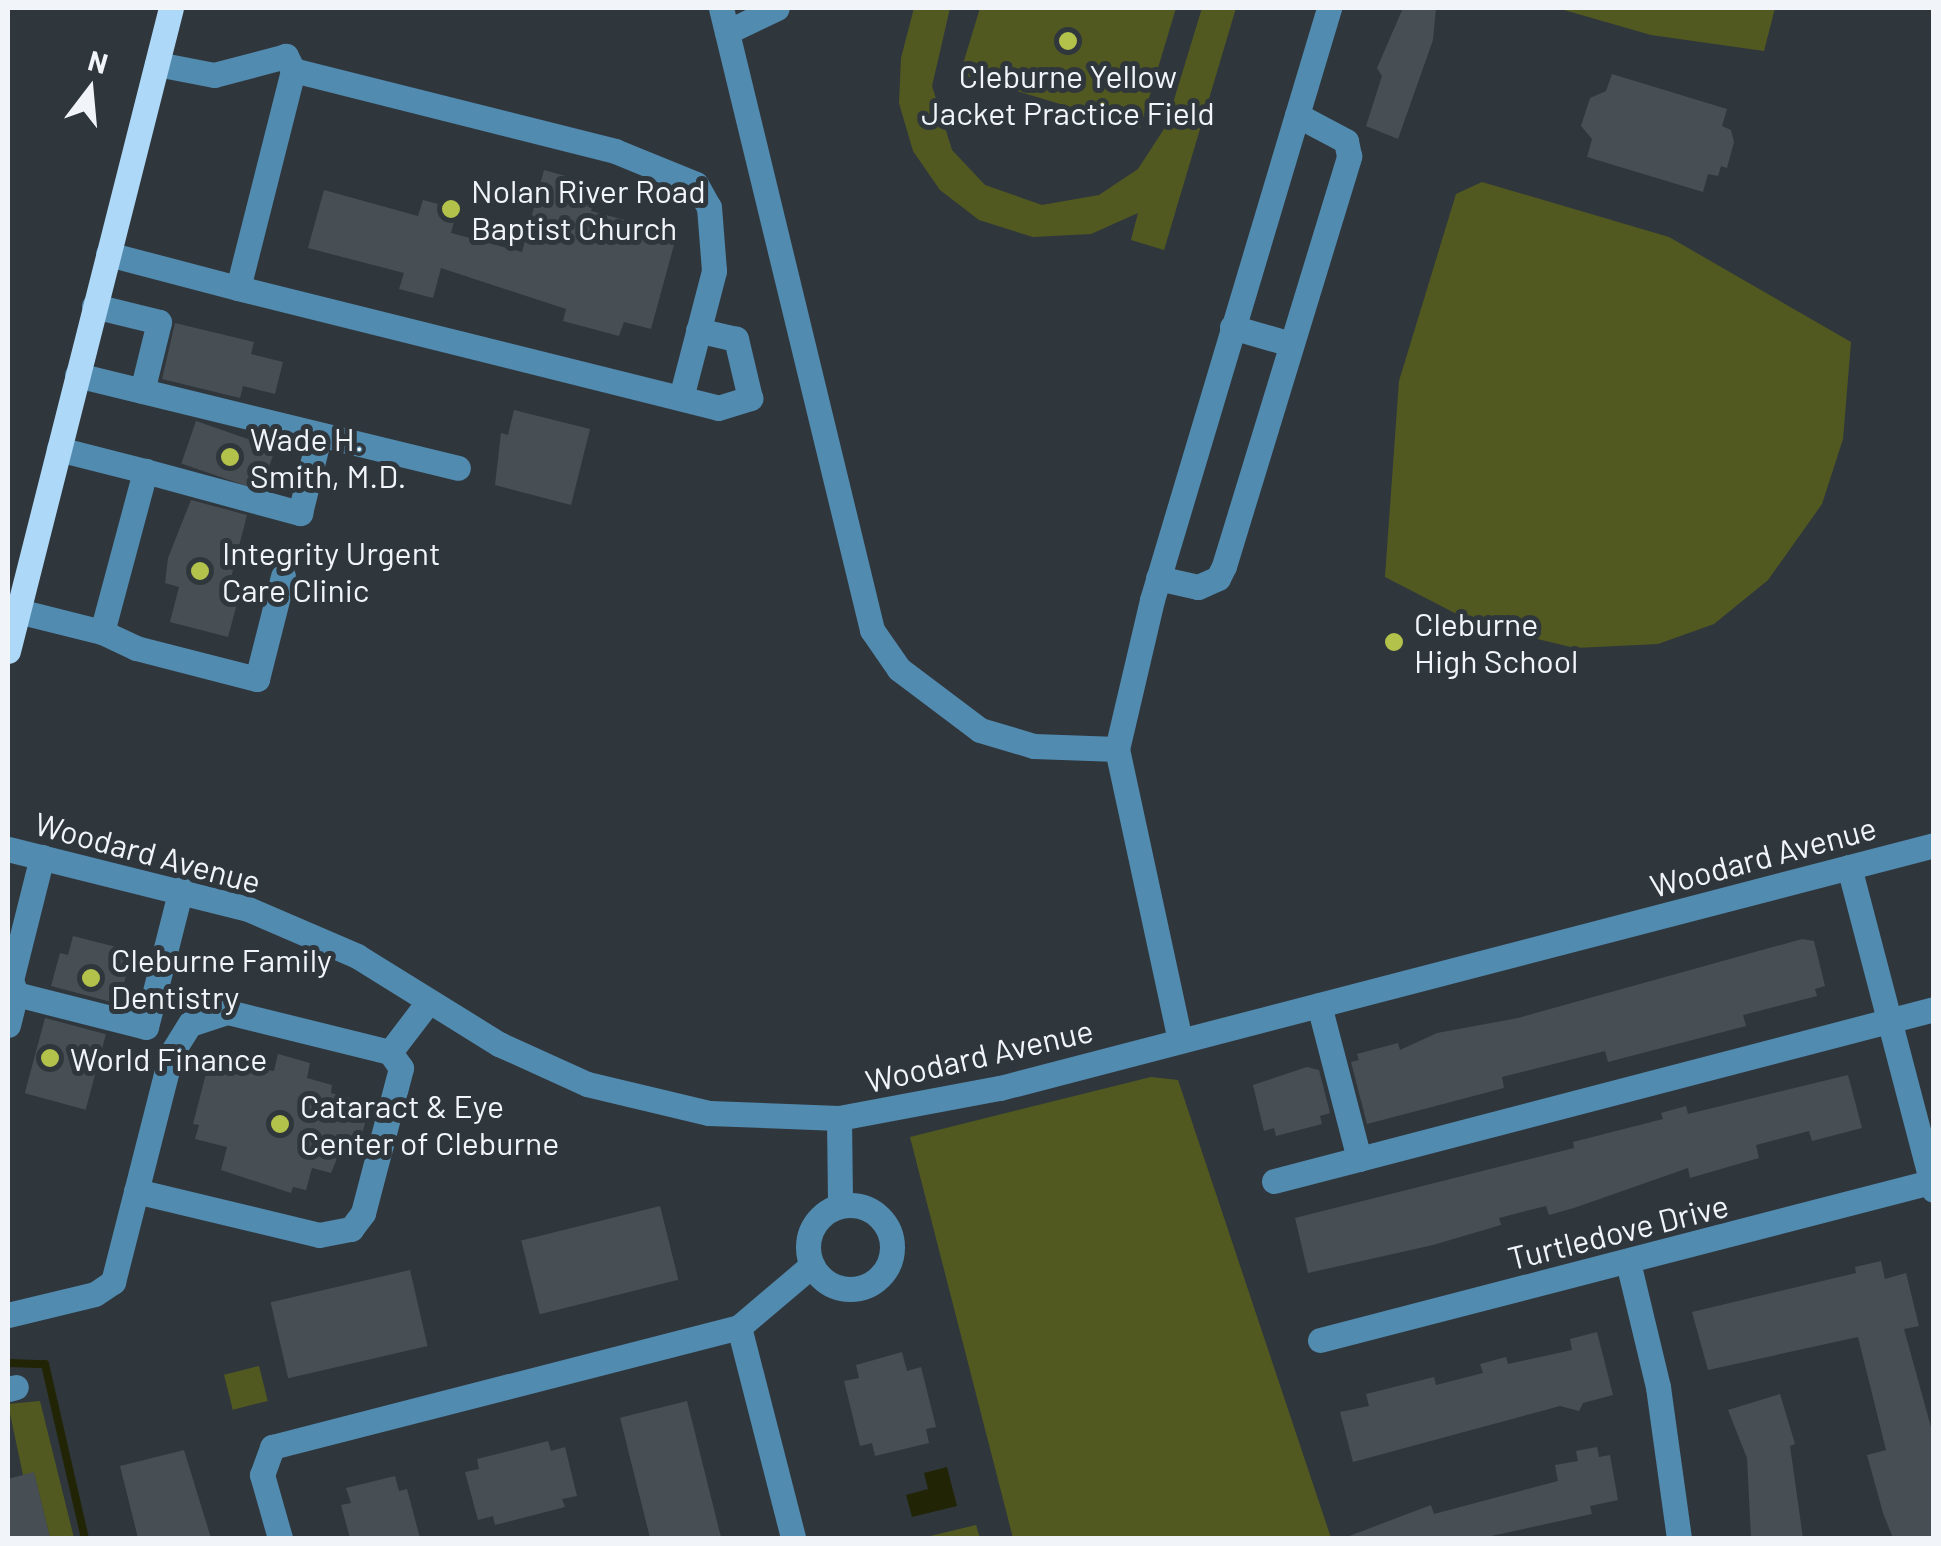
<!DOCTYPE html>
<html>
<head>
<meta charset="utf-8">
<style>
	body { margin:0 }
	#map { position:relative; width:1941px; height:1546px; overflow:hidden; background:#30373c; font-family:Barlow,sans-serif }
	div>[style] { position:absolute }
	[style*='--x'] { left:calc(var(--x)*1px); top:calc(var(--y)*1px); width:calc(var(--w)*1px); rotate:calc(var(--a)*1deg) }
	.green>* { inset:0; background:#525920; transform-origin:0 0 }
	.water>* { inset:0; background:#212506 }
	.stream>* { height:8px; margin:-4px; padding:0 4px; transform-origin:4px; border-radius:4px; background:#212506 }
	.building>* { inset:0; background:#474e54; transform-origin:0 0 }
	.minor>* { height:25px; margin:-12.5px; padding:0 12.5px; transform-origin:12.5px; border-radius:12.5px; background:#528bb0 }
	.minor>.ring { margin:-12.5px; padding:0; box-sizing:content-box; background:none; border:25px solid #528bb0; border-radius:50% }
	.major>* { height:25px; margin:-12.5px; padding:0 12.5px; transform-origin:12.5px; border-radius:12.5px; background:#add8f7 }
	.dots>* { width:28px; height:28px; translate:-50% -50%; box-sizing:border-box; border:5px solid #30373c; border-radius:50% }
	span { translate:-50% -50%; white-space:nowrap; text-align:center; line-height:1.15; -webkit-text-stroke:10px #30373c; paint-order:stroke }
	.poi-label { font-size:32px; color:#f1f5f9 }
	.left { translate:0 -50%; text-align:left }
	.street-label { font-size:32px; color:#f1f5f9 }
	.frame { position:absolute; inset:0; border:10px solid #f1f5f9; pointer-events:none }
	.north { position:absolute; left:40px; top:40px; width:100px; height:100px; -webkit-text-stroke:8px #30373c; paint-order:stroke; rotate:16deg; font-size:28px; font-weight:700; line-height:40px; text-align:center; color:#f1f5f9 }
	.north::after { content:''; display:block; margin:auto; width:35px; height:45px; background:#f1f5f9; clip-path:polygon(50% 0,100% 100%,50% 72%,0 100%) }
</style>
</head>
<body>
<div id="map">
	<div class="green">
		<i style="clip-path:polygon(914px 8px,950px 8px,932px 86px,952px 150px,985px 185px,1042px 205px,1099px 195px,1138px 169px,1166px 126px,1202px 8px,1236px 8px,1164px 250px,1131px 240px,1138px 213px,1091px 234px,1033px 237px,979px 220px,940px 190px,913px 151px,899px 103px,901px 58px)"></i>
		<i style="clip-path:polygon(980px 8px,1176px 8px,1140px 128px,960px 74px)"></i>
		<i style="clip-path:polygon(1557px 8px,1775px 8px,1764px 51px,1651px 35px)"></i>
		<i style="clip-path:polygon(1482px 182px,1669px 237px,1851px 342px,1843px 439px,1822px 504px,1768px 580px,1714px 624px,1658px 644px,1575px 648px,1476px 624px,1385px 577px,1399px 381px,1456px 194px)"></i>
		<i style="clip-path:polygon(1151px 1077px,1178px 1080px,1331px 1538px,1013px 1538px,910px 1137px)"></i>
		<i style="left:259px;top:1366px;width:36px;height:36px;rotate:76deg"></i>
		<i style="clip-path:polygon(40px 1401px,74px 1538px,50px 1538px,34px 1473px,23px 1475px,8px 1404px)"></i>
		<i style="clip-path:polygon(976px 1525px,980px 1538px,922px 1538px)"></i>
	</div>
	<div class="water">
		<i style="clip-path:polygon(947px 1467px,957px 1506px,912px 1517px,906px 1495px,928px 1489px,924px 1473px)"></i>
	</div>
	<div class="stream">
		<i style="--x:8;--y:1363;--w:37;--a:2"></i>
		<i style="--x:45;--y:1364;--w:179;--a:77.1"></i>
	</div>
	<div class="building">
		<i style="clip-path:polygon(1403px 8px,1436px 8px,1433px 40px,1398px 139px,1366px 126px,1382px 76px,1377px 68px)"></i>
		<i style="clip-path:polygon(1612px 74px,1727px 109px,1722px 126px,1731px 130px,1734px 142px,1727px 168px,1721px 166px,1718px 176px,1708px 174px,1703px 192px,1587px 157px,1592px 139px,1581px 126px,1590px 98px,1606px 91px)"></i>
		<i style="clip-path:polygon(544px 170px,598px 185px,591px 211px,677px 234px,651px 329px,624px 322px,619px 336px,563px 321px,566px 309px,441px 268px,433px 298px,399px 289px,404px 273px,308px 248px,324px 190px,418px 216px,423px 200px,457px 209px,451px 233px,522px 252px)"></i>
		<i style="clip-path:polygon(175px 323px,254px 342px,251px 354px,283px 362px,275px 394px,243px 386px,240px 398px,162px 379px)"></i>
		<i style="clip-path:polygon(514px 410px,590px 429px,571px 505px,495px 485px,501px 433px,508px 435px)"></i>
		<i style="left:196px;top:421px;width:84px;height:45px;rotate:19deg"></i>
		<i style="clip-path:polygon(191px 500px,247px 515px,226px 597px,238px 600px,228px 637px,170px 622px,179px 587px,165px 583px,168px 558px)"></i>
		<i style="clip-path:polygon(73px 936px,132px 951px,119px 1004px,51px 986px,60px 953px,68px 955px)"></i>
		<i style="clip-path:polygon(1802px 939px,1814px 941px,1825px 986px,1815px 989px,1817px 996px,1743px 1015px,1746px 1026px,1608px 1062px,1605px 1051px,1502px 1077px,1504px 1088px,1367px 1124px,1351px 1062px,1359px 1060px,1357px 1054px,1398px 1043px,1400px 1050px,1437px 1033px,1518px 1018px)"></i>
		<i style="left:45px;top:1018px;width:63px;height:78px;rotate:15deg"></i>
		<i style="clip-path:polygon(278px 1054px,310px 1063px,307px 1078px,332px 1085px,331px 1093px,350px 1098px,347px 1110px,367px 1115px,360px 1143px,345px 1139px,331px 1173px,312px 1168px,306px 1190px,293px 1187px,291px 1193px,221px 1170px,227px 1147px,195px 1139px,199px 1125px,193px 1124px,209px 1062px,274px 1071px)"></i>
		<i style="clip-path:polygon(1307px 1067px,1319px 1070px,1330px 1113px,1320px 1116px,1322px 1124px,1276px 1136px,1274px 1128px,1264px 1131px,1253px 1085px)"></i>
		<i style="clip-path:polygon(1848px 1075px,1862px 1128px,1812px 1141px,1809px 1131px,1756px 1145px,1759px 1158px,1690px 1178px,1688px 1168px,1574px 1208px,1549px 1215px,1546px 1206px,1499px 1218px,1501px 1225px,1433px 1245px,1308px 1273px,1295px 1218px,1574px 1148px,1573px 1142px,1663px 1119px,1661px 1113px,1686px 1106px,1688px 1114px)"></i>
		<i style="left:660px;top:1206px;width:76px;height:143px;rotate:76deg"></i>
		<i style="clip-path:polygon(1881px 1261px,1885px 1279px,1906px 1273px,1919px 1326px,1904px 1329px,1934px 1438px,1934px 1538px,1893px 1538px,1883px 1513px,1867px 1455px,1886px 1450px,1858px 1337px,1708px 1370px,1692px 1312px,1856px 1273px,1855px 1267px)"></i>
		<i style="left:410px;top:1270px;width:78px;height:143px;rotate:77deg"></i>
		<i style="clip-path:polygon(1597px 1332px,1613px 1395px,1583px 1403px,1579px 1411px,1560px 1406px,1353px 1462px,1340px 1412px,1369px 1406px,1366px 1394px,1434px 1377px,1436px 1385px,1483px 1373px,1480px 1364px,1506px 1357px,1508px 1364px,1572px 1350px,1570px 1339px)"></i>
		<i style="clip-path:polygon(902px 1352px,907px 1371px,921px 1367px,936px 1427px,926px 1429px,929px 1443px,875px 1456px,872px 1443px,860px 1446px,844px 1381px,859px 1378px,856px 1365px)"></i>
		<i style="clip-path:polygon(1780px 1394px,1795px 1444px,1790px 1446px,1803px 1538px,1751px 1538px,1747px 1458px,1728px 1410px)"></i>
		<i style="left:687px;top:1401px;width:141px;height:69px;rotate:76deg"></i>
		<i style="clip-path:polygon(548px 1441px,551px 1451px,565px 1447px,577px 1496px,562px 1499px,565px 1507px,495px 1525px,493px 1516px,478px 1520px,465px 1472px,479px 1469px,477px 1459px)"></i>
		<i style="clip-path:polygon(1597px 1447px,1599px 1457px,1610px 1455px,1618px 1500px,1590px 1506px,1592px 1514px,1482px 1538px,1344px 1538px,1431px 1505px,1434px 1514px,1558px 1481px,1555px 1465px,1578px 1461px,1576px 1451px)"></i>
		<i style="clip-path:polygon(184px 1450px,211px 1538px,138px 1538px,120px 1466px)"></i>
		<i style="clip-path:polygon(34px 1472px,50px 1538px,8px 1538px,8px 1479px)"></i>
		<i style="clip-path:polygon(395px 1476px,399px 1491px,407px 1489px,420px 1538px,350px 1538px,341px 1505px,351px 1503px,346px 1488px)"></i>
	</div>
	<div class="minor">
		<i style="--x:721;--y:8;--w:640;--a:76.35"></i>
		<i style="--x:872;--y:630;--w:47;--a:55.3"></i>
		<i style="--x:899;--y:669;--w:101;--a:37"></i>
		<i style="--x:980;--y:730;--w:56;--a:16.5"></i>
		<i style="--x:1034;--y:746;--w:83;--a:2.1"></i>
		<i style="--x:727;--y:32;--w:55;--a:-25.6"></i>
		<i style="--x:293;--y:70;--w:332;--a:14.1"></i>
		<i style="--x:615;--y:151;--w:87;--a:22.2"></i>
		<i style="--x:696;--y:184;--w:26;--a:61"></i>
		<i style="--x:709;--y:207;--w:64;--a:85.5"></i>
		<i style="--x:714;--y:271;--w:131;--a:104.6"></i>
		<i style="--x:1297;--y:115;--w:112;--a:-73.3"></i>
		<i style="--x:108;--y:254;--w:134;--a:14.7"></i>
		<i style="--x:238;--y:288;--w:225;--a:-75.8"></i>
		<i style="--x:293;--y:70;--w:16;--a:-117"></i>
		<i style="--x:286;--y:56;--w:74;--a:165.2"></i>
		<i style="--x:214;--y:75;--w:58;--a:-169.1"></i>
		<i style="--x:238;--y:288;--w:495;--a:14"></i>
		<i style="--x:718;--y:408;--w:34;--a:-17"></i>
		<i style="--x:750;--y:398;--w:61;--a:-103.3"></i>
		<i style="--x:736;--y:339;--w:39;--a:-167"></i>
		<i style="--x:94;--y:306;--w:67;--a:13.8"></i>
		<i style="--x:159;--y:322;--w:71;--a:103.8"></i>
		<i style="--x:1232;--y:327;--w:61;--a:16.1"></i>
		<i style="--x:77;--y:375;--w:392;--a:13.7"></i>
		<i style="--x:145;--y:471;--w:161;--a:15.2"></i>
		<i style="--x:300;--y:513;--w:70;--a:-76"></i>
		<i style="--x:1158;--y:578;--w:41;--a:12.7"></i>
		<i style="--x:1198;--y:587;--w:22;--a:-24"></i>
		<i style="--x:1218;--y:578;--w:13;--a:-63"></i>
		<i style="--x:1224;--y:566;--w:429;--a:-73"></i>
		<i style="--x:1349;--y:156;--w:15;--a:-101"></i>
		<i style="--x:1346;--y:141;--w:55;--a:-152"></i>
		<i style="--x:1297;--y:115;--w:506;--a:106.65"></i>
		<i style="--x:1152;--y:600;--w:153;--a:103.2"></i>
		<i style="--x:1117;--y:749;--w:298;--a:77.8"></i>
		<i style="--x:18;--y:611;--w:87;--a:14"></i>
		<i style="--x:102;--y:632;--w:167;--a:-75"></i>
		<i style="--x:145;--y:471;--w:89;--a:-165.7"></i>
		<i style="--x:102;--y:632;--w:38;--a:25"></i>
		<i style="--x:136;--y:648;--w:125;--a:14.4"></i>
		<i style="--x:257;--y:679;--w:106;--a:-75.8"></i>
		<i style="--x:8;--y:849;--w:247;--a:14"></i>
		<i style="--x:248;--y:909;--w:119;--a:23.3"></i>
		<i style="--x:357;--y:956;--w:167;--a:31.8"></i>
		<i style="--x:499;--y:1044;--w:97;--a:24.4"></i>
		<i style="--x:587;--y:1084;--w:125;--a:13.4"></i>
		<i style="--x:709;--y:1113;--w:130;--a:2.2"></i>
		<i style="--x:839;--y:1118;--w:164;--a:-10.6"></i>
		<i style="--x:1000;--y:1088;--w:965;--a:-14.58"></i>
		<i style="--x:1849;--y:867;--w:334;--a:75.3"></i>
		<i style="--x:16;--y:994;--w:134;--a:14.2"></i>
		<i style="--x:146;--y:1027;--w:142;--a:-75.8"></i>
		<i style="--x:1319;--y:1005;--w:159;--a:75.4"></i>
		<i style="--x:1359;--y:1159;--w:594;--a:-14.62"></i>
		<i style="--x:8;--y:1025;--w:32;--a:-76"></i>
		<i style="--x:16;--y:994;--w:15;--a:-110"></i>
		<i style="--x:11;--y:980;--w:127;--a:-75.9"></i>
		<i style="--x:839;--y:1118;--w:88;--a:89.3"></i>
		<i style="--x:1274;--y:1181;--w:88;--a:-14.5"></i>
		<i style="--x:136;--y:1191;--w:188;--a:13.5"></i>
		<i style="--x:319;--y:1235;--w:33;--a:-11"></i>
		<i style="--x:351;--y:1229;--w:20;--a:-53"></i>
		<i style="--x:363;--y:1213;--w:150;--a:-75.3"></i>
		<i style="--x:401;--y:1068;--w:19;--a:-125"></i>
		<i class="ring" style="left:808px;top:1205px;width:59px;height:59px"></i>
		<i style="--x:1628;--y:1262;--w:129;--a:76.5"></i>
		<i style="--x:1658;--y:1387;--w:152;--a:82.1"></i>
		<i style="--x:8;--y:1315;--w:89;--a:-13.6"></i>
		<i style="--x:95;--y:1294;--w:22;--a:-34"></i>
		<i style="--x:113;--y:1282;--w:235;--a:-75.7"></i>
		<i style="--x:171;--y:1054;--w:36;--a:-58"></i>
		<i style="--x:190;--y:1024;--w:40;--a:-18"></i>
		<i style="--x:228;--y:1012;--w:167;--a:13.9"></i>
		<i style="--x:390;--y:1052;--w:64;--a:-52.6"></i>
		<i style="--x:739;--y:1327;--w:218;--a:75.6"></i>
		<i style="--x:1320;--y:1340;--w:634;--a:-14.52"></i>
		<i style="--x:8;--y:1389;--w:8;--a:-14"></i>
		<i style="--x:280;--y:1538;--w:66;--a:-105.9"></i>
		<i style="--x:262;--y:1475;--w:30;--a:-70"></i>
		<i style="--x:272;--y:1447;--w:482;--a:-14.4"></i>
		<i style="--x:739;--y:1327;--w:96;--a:-40.3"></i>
	</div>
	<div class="major">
		<i style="--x:8;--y:651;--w:663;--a:-75.78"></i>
	</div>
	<div class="dots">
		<i style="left:1068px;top:41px;background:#b3c24b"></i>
		<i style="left:451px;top:209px;background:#b3c24b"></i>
		<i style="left:230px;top:457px;background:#b3c24b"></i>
		<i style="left:200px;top:571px;background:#b3c24b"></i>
		<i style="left:1394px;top:642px;background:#b3c24b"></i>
		<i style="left:91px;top:978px;background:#b3c24b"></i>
		<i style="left:50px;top:1058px;background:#b3c24b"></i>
		<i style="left:280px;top:1124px;background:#b3c24b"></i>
	</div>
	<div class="poi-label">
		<span style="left:1068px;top:94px">Cleburne Yellow<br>Jacket Practice Field</span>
		<span class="left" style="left:471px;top:209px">Nolan River Road<br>Baptist Church</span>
		<span class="left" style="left:250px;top:457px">Wade H.<br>Smith, M.D.</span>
		<span class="left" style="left:222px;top:571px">Integrity Urgent<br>Care Clinic</span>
		<span class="left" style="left:1414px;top:642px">Cleburne<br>High School</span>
		<span class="left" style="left:111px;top:978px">Cleburne Family<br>Dentistry</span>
		<span class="left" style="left:70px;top:1058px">World Finance</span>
		<span class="left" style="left:300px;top:1124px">Cataract &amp; Eye<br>Center of Cleburne</span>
	</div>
	<div class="street-label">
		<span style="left:148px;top:852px;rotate:15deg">Woodard Avenue</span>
		<span style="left:1763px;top:856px;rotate:-15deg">Woodard Avenue</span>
		<span style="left:979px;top:1055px;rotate:-13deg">Woodard Avenue</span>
		<span style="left:1618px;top:1231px;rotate:-14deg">Turtledove Drive</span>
	</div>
	<div class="frame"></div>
	<div class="north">N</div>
</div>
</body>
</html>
